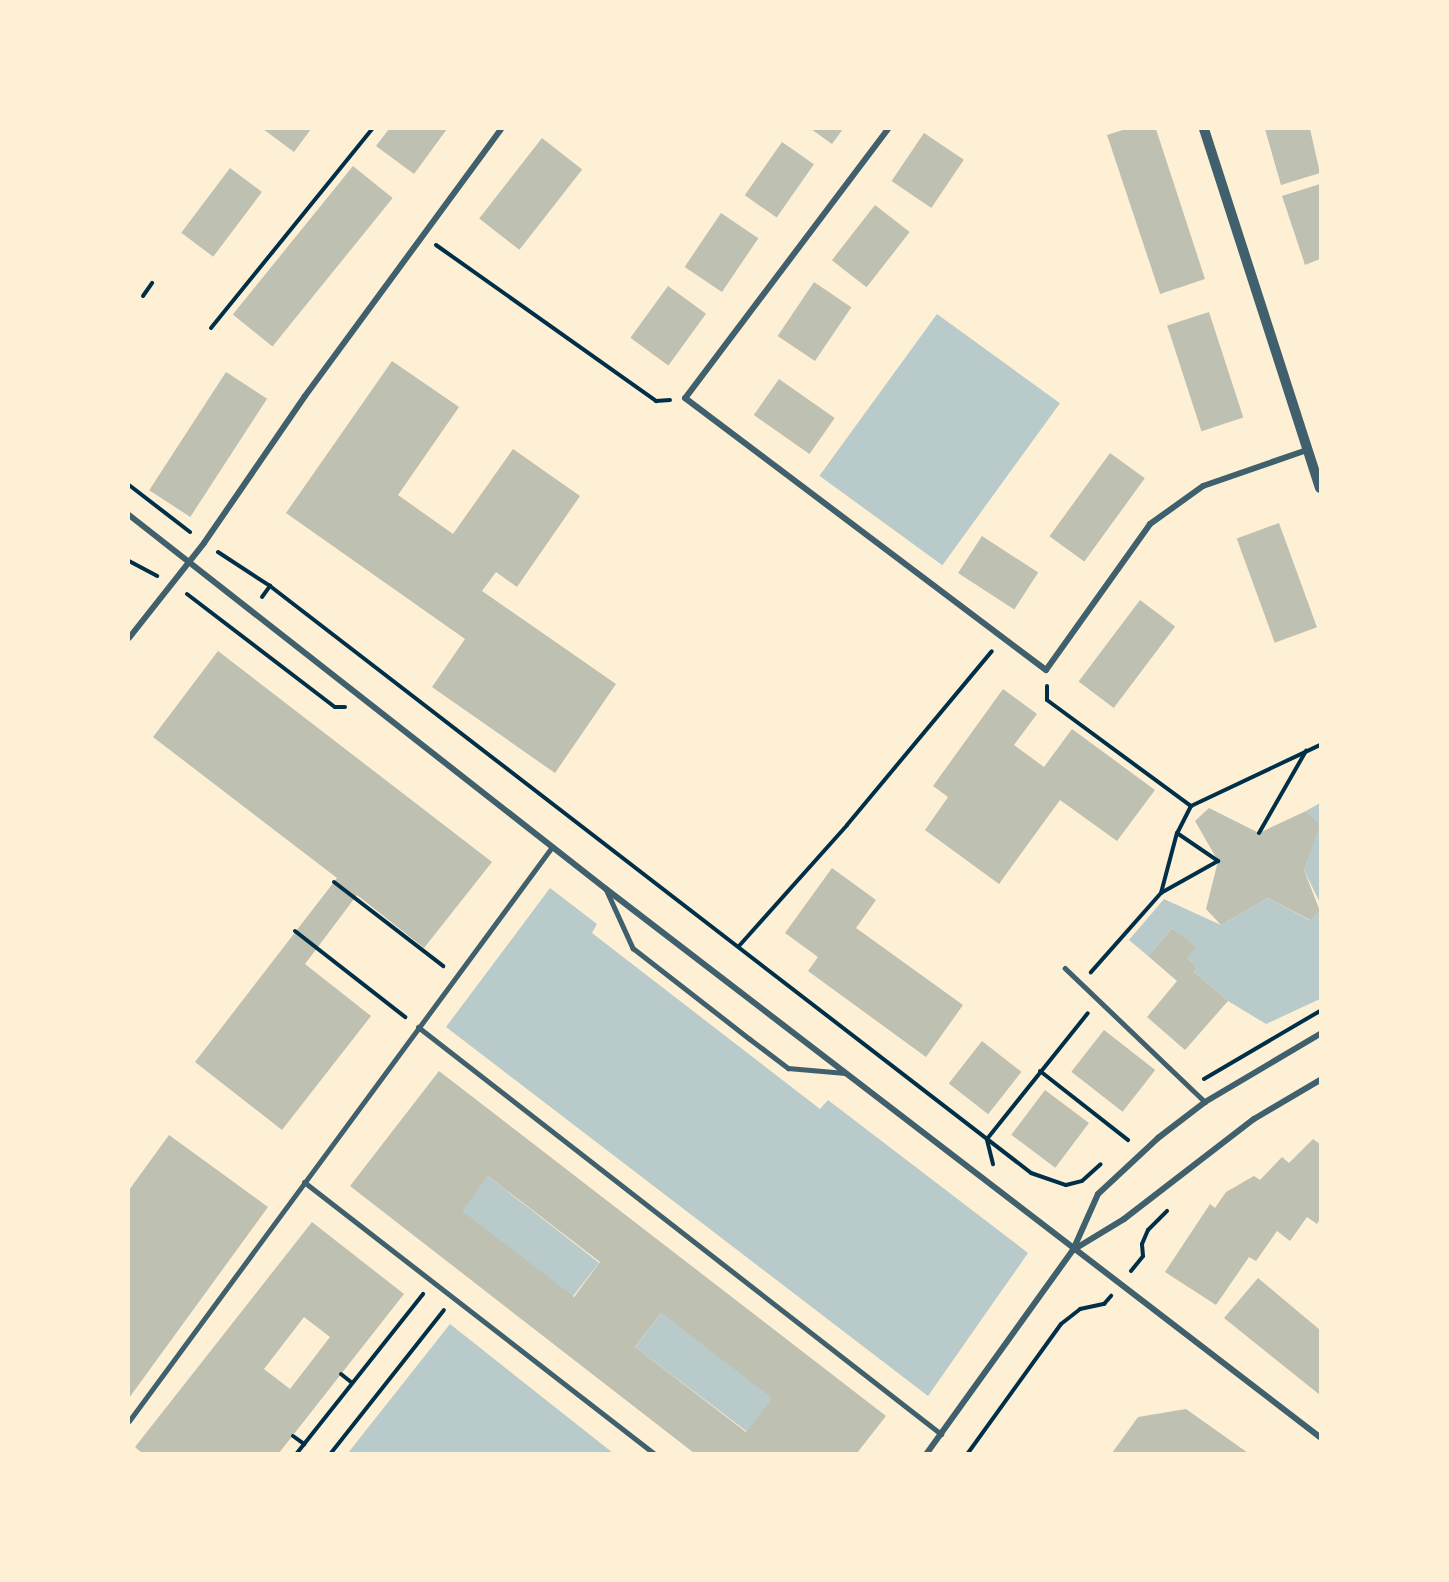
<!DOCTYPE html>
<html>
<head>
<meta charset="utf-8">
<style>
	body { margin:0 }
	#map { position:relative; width:1449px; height:1582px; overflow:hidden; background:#fdf0d5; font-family:"Source Sans 3",sans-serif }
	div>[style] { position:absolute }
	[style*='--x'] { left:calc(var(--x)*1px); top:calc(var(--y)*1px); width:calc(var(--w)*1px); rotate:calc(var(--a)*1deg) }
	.green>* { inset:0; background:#b9caca; transform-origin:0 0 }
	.building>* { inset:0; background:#bec0b2; transform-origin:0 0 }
	.path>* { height:4px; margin:-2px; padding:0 2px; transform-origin:2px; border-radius:2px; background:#003049 }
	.service>* { height:4.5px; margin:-2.25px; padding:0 2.25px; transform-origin:2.25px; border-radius:2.25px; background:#3f606c }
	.pedestrian>* { height:5px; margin:-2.5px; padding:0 2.5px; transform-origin:2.5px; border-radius:2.5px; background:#3f606c }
	.minor>* { height:6px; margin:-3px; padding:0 3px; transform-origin:3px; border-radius:3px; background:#3f606c }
	.tertiary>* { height:10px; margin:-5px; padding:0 5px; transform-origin:5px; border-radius:5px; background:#3f606c }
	span { translate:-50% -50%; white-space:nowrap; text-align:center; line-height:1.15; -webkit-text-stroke:4.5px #fdf0d5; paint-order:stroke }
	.frame { position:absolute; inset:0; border:130px solid #fdf0d5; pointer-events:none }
</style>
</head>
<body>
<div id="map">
	<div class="green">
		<i style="left:937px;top:314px;width:152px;height:200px;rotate:36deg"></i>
		<i style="clip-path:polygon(1320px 803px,1320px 903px,1304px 870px,1319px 825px,1306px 811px)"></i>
		<i style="clip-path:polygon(550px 888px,597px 924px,592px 933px,820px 1109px,828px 1100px,1028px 1253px,928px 1396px,446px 1027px)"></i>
		<i style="clip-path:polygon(1268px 898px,1309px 920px,1320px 911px,1320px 999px,1266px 1024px,1228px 1001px,1194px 972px,1197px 967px,1187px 958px,1195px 947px,1172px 928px,1148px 956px,1129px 940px,1164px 899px,1221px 925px)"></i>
		<i style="left:488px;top:1176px;width:141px;height:44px;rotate:38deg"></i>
		<i style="left:661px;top:1313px;width:140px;height:43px;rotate:37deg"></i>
		<i style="clip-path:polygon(450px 1324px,613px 1453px,348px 1453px)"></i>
	</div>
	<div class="building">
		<i style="clip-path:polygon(263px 129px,311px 129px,294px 152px)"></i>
		<i style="clip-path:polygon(389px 129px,447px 129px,414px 174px,376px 146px)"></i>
		<i style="clip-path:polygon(811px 129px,843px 129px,832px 144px)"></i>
		<i style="clip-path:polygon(1126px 129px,1156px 129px,1205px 279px,1160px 294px,1107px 135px)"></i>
		<i style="clip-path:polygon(1265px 129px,1310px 129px,1320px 173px,1281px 185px)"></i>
		<i style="left:924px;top:133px;width:48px;height:58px;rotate:34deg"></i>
		<i style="left:542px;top:138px;width:51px;height:102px;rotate:38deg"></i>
		<i style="left:782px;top:142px;width:39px;height:65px;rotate:35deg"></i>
		<i style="left:353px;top:166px;width:51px;height:191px;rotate:39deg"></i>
		<i style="left:230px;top:168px;width:40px;height:81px;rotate:37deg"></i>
		<i style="clip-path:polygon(1320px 184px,1320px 259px,1305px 265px,1282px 196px)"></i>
		<i style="left:875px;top:205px;width:44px;height:70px;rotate:38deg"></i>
		<i style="left:721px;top:213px;width:45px;height:65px;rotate:34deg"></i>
		<i style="left:814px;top:282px;width:45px;height:65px;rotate:34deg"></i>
		<i style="left:668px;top:286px;width:47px;height:64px;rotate:36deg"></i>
		<i style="left:1209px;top:312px;width:111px;height:44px;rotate:72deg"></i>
		<i style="clip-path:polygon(392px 361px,459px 407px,398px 495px,453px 534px,513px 449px,580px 496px,517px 587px,496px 572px,482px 591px,616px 684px,555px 773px,432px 687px,465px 639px,286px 513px)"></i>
		<i style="left:226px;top:372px;width:49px;height:141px;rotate:33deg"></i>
		<i style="left:779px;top:379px;width:68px;height:44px;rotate:35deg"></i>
		<i style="left:1110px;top:453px;width:43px;height:103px;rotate:36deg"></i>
		<i style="left:1279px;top:523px;width:111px;height:45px;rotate:70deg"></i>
		<i style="left:982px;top:536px;width:67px;height:44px;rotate:33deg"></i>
		<i style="left:1140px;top:600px;width:44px;height:102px;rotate:37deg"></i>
		<i style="clip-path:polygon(218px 651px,492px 862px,424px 948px,357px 895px,305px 964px,371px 1016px,282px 1130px,195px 1062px,337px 878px,153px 737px)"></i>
		<i style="clip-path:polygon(1003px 689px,1037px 714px,1014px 745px,1044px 767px,1072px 729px,1155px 790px,1117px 841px,1060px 800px,999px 884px,925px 830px,948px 797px,933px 786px)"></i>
		<i style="clip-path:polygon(1209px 808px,1259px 833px,1306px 811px,1320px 825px,1304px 870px,1320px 911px,1310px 920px,1268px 898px,1221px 925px,1206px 909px,1218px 861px,1195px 821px)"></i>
		<i style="clip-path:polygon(832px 868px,876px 900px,856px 928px,963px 1005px,926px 1057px,808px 971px,818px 957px,785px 933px)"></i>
		<i style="clip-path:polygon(1172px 928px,1196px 947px,1187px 958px,1197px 967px,1194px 972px,1228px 1001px,1185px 1050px,1147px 1017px,1177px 981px,1148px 956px)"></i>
		<i style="left:1104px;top:1030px;width:65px;height:53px;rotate:38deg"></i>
		<i style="left:982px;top:1041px;width:50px;height:54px;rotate:38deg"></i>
		<i style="clip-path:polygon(evenodd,439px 1071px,886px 1416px,857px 1453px,694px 1453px,350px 1186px,439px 1071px,488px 1176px,600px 1262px,574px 1297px,462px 1211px,488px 1176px,439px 1071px,661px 1313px,772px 1398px,746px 1432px,635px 1347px,661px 1313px)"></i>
		<i style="left:1045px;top:1090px;width:55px;height:56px;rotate:37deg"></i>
		<i style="clip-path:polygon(169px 1135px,268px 1207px,129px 1398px,129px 1190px)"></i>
		<i style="clip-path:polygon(1313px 1139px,1320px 1144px,1320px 1219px,1317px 1224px,1307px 1217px,1290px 1241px,1277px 1231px,1256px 1261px,1249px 1257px,1216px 1305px,1165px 1272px,1210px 1204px,1215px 1208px,1226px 1192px,1254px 1176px,1260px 1180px,1282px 1157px,1289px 1163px)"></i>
		<i style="clip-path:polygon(evenodd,312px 1222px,404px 1294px,279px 1453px,142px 1453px,135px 1447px,312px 1222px,304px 1317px,330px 1337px,290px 1389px,264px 1369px,304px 1317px)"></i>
		<i style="clip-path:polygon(1258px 1278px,1320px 1330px,1320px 1395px,1224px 1318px)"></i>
		<i style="clip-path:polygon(1186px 1409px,1248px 1453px,1112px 1453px,1138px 1417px)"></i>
	</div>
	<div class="path">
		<i style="--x:436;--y:245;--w:270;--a:35.3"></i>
		<i style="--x:656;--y:401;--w:14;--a:-4"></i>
		<i style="--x:143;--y:296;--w:16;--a:-55"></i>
		<i style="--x:211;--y:328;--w:256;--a:-51"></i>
		<i style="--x:129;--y:485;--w:77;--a:37.6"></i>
		<i style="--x:218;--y:552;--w:62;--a:33.2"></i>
		<i style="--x:270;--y:586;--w:961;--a:37.64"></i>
		<i style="--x:1031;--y:1173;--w:37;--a:19"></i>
		<i style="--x:1066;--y:1185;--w:16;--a:-14"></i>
		<i style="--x:1082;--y:1181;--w:25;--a:-42"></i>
		<i style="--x:129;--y:561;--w:32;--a:28"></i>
		<i style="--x:187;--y:594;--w:186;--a:37.4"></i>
		<i style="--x:335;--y:707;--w:10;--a:0"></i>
		<i style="--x:262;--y:597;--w:14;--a:-54"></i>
		<i style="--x:1047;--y:686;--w:14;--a:90"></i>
		<i style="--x:1047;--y:700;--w:179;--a:36.4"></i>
		<i style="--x:1191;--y:806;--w:30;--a:117"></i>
		<i style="--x:1177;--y:833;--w:50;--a:34.3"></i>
		<i style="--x:1218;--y:861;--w:65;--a:150.7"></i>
		<i style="--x:1161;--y:893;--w:106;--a:131.5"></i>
		<i style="--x:1191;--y:806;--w:143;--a:-25.3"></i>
		<i style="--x:1259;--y:833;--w:95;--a:-60.2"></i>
		<i style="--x:334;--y:882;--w:138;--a:37.6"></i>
		<i style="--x:1161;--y:893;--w:62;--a:-75.1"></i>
		<i style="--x:295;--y:931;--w:140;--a:38"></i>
		<i style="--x:739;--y:946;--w:162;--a:-48.2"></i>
		<i style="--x:847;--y:825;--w:226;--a:-50.2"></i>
		<i style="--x:1040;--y:1071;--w:112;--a:38.1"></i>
		<i style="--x:1204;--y:1079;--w:134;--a:-30.4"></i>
		<i style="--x:987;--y:1139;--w:161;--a:-51.3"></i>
		<i style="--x:987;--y:1140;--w:25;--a:76"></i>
		<i style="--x:1131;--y:1271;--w:19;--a:-51"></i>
		<i style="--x:1143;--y:1256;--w:12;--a:-95"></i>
		<i style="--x:1142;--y:1244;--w:15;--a:-67"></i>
		<i style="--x:1148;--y:1230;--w:27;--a:-45"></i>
		<i style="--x:341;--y:1374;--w:14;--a:39"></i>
		<i style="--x:293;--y:1436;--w:14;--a:36"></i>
		<i style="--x:297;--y:1453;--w:203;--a:-51.6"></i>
		<i style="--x:331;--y:1453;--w:182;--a:-51.7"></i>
		<i style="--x:968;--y:1453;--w:159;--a:-54.2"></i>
		<i style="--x:1061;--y:1324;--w:24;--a:-38"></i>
		<i style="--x:1080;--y:1309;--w:25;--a:-12"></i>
		<i style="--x:1104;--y:1304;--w:11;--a:-49"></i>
	</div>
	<div class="service">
		<i style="--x:607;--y:891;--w:63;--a:65.5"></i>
		<i style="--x:633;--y:948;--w:148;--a:37.9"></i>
		<i style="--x:750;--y:1039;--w:48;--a:37.3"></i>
		<i style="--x:788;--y:1068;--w:57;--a:5"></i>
		<i style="--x:1065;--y:968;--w:194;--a:43.7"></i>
		<i style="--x:129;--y:1421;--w:713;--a:-53.61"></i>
	</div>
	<div class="pedestrian">
		<i style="--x:418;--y:1027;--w:663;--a:37.89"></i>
		<i style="--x:304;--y:1182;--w:443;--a:37.8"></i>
	</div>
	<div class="minor">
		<i style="--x:888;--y:129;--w:337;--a:127"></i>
		<i style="--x:685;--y:398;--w:452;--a:37"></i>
		<i style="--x:1046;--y:670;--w:179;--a:-54.5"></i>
		<i style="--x:1150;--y:524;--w:65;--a:-35.6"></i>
		<i style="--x:1203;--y:486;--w:110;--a:-19.1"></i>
		<i style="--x:129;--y:515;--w:606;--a:38.1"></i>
		<i style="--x:606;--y:889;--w:900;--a:37.51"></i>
		<i style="--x:129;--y:638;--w:121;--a:-51.7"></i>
		<i style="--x:204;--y:543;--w:178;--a:-55.5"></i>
		<i style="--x:305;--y:396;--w:331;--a:-53.7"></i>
		<i style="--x:1073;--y:1250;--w:60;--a:-31.3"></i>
		<i style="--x:1124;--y:1219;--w:164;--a:-37.6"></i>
		<i style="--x:1254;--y:1119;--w:77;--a:-30.6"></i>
		<i style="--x:927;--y:1453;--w:250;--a:-54.3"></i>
		<i style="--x:1073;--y:1250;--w:61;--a:-65.9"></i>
		<i style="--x:1098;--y:1194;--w:82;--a:-43"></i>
		<i style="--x:1158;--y:1138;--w:59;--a:-37.5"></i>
		<i style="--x:1205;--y:1102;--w:134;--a:-30.6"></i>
	</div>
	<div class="tertiary">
		<i style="--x:1204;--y:129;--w:377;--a:72.1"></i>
	</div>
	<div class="frame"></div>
</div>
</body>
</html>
